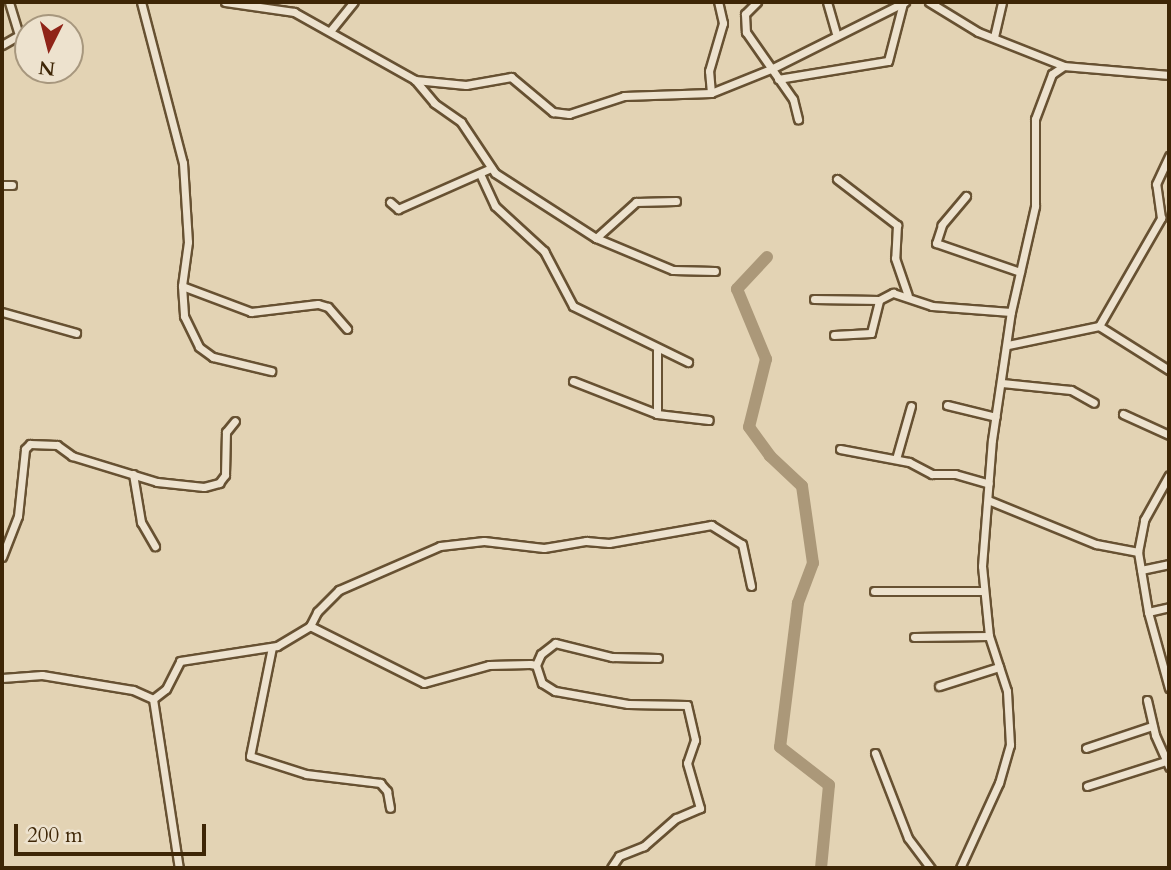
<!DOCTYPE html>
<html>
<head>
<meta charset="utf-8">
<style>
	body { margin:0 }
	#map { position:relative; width:1171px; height:870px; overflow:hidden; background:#e3d3b4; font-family:Cardo,serif }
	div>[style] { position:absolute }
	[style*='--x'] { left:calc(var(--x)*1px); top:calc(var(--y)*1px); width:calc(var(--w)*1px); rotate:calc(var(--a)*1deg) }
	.river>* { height:12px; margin:-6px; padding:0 6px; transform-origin:6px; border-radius:6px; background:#ab9879 }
	.roads { filter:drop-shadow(2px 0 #675132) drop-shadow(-2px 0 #675132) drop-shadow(0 2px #675132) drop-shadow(0 -2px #675132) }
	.minor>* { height:7px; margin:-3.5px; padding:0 3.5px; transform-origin:3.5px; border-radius:3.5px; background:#ede2ce }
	span { translate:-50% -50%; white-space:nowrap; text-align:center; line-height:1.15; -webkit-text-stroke:6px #ede2ce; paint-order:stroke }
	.frame { position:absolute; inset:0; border:4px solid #3e2606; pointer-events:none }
	.north { position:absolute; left:14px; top:14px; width:70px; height:70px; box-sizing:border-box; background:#ede2ce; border:2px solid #a7977e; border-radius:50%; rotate:186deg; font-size:19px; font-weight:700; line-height:28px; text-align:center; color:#3e2606 }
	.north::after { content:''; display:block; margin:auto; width:24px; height:32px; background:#8f2418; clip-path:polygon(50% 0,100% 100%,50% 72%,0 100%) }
	.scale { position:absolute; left:14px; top:824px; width:192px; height:32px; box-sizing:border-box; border:4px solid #3e2606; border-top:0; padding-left:9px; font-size:21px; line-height:24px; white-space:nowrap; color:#3e2606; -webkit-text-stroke:5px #ede2ce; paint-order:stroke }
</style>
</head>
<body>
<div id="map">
	<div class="river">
		<i style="--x:767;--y:257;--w:44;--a:133.2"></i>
		<i style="--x:737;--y:289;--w:76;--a:67.5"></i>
		<i style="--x:766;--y:359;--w:70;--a:104"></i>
		<i style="--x:749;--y:427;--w:36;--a:54"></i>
		<i style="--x:770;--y:456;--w:44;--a:43.2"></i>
		<i style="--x:802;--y:486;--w:78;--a:81.9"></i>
		<i style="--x:813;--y:563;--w:43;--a:110.6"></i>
		<i style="--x:798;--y:603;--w:145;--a:97.1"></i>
		<i style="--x:780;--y:747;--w:62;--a:37.8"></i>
		<i style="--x:829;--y:785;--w:83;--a:95.5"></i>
	</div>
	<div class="roads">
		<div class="minor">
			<i style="--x:141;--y:2;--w:166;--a:75.4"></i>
			<i style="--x:183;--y:163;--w:79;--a:86.4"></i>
			<i style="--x:188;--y:242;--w:44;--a:97.8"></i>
			<i style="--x:182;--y:286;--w:74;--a:20.6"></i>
			<i style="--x:251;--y:312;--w:67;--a:-6.8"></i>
			<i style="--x:318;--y:304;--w:10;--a:17"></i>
			<i style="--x:328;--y:307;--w:29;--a:49"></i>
			<i style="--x:225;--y:2;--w:70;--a:8.2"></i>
			<i style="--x:294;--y:12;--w:139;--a:29.3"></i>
			<i style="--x:415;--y:80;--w:51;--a:5.6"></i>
			<i style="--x:466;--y:85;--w:46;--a:-10.1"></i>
			<i style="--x:511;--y:77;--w:55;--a:39.8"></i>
			<i style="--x:553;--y:112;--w:16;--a:7"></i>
			<i style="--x:569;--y:114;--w:58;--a:-18.1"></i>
			<i style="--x:624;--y:96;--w:87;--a:-2"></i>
			<i style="--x:711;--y:93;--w:65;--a:-21.8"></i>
			<i style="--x:771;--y:69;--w:150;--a:-26.6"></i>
			<i style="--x:757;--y:2;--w:17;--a:135"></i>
			<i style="--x:745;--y:14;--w:18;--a:87"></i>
			<i style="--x:746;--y:32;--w:82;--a:55"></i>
			<i style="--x:793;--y:99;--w:21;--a:76"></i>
			<i style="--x:827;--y:2;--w:32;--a:74"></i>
			<i style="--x:929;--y:2;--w:57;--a:31.5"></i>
			<i style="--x:978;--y:32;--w:92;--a:21.6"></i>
			<i style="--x:331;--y:30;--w:36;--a:-51"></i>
			<i style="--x:994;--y:37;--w:36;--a:-77"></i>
			<i style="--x:2;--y:45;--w:20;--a:-30"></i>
			<i style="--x:19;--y:35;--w:34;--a:-107"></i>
			<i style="--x:778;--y:79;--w:111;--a:-9.3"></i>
			<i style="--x:888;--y:61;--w:60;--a:-75.5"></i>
			<i style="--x:415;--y:80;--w:30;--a:50"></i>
			<i style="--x:434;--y:103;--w:33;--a:35"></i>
			<i style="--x:461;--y:122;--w:61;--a:56.3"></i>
			<i style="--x:495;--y:173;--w:120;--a:32.8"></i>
			<i style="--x:596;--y:238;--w:83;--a:22.6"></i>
			<i style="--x:673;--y:270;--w:42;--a:1.4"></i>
			<i style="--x:711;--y:93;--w:22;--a:-95"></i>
			<i style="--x:709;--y:71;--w:50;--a:-73.7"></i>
			<i style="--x:723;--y:23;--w:22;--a:-103"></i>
			<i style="--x:481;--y:176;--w:33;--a:65"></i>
			<i style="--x:495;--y:206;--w:67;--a:42.6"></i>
			<i style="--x:544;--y:251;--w:62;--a:62.2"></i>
			<i style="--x:573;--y:306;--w:128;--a:26"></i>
			<i style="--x:837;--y:179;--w:76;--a:37.5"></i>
			<i style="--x:897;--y:225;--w:33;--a:93"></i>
			<i style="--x:895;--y:258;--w:39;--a:71"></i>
			<i style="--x:2;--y:185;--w:10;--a:0"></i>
			<i style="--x:966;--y:196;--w:38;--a:130"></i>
			<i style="--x:942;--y:225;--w:19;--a:108"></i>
			<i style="--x:936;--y:243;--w:89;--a:19"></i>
			<i style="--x:390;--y:202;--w:11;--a:41"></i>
			<i style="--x:398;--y:209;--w:102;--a:-23.8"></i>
			<i style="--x:596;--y:238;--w:54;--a:-42"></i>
			<i style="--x:636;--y:202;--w:40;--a:-1.4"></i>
			<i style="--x:182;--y:286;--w:30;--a:86"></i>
			<i style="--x:184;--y:316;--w:34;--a:64"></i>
			<i style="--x:199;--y:347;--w:17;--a:36"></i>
			<i style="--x:213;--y:357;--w:60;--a:13.6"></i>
			<i style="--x:814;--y:299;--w:65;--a:0.9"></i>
			<i style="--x:2;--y:312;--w:77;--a:15.8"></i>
			<i style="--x:1099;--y:326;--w:83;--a:32.2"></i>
			<i style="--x:834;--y:335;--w:37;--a:-3"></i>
			<i style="--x:871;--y:333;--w:34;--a:-76"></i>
			<i style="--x:879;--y:300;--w:16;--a:-27"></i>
			<i style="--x:893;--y:293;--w:41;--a:18.4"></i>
			<i style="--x:932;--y:306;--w:79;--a:4.3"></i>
			<i style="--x:1008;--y:345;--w:93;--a:-11.8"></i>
			<i style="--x:1099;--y:326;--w:125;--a:-60.1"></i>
			<i style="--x:1161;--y:218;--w:34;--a:-98"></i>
			<i style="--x:1156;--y:184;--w:31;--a:-65"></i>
			<i style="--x:657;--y:350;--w:64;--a:90"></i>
			<i style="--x:657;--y:414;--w:52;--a:6.6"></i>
			<i style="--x:573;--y:381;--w:90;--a:21.4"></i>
			<i style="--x:1002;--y:383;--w:69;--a:5.8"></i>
			<i style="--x:1071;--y:390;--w:26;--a:29"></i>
			<i style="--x:947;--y:405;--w:50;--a:13.8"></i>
			<i style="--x:1123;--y:414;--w:51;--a:24.5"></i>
			<i style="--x:840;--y:449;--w:70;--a:10.7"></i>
			<i style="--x:909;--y:462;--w:26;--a:28"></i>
			<i style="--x:932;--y:474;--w:23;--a:0"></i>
			<i style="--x:955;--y:474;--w:35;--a:16"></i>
			<i style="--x:896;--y:459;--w:55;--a:-74.2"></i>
			<i style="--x:133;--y:474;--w:49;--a:80.5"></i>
			<i style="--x:141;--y:522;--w:28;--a:60"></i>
			<i style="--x:988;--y:500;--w:117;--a:22.2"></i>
			<i style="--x:1096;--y:544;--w:43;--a:10.8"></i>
			<i style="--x:1138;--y:552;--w:61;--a:80.5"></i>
			<i style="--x:1148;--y:612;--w:79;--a:74.6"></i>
			<i style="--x:1138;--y:552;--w:33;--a:-79"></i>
			<i style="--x:1144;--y:520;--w:51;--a:-60.9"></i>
			<i style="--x:2;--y:557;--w:44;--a:-68.7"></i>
			<i style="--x:18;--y:516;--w:67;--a:-84"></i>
			<i style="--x:25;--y:449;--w:7;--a:-45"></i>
			<i style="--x:30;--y:444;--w:27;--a:2"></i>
			<i style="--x:57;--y:445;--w:19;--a:36"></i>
			<i style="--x:72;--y:456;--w:89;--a:17"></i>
			<i style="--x:157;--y:482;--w:47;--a:6.1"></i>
			<i style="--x:204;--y:487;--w:16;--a:-15"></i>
			<i style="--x:219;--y:483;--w:10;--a:-53"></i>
			<i style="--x:225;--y:475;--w:43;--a:-88.7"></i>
			<i style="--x:226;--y:432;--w:14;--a:-51"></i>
			<i style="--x:1141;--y:570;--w:29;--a:-12"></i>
			<i style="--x:874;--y:591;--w:108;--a:0"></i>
			<i style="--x:1148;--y:612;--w:22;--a:-13"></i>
			<i style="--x:310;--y:626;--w:127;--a:26.6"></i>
			<i style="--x:424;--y:683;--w:67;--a:-15.5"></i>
			<i style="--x:489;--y:665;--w:41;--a:-1.4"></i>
			<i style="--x:530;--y:664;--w:6;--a:9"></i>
			<i style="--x:536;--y:665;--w:19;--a:72"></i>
			<i style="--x:542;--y:683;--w:15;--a:32"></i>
			<i style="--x:555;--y:691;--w:74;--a:10.1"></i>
			<i style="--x:628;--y:704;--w:59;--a:1"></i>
			<i style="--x:687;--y:705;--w:36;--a:77"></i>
			<i style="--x:695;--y:740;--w:24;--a:109"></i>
			<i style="--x:687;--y:763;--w:47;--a:73.9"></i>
			<i style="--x:700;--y:808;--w:26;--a:157"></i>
			<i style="--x:676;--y:818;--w:43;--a:138.8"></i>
			<i style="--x:644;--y:846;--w:27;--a:158"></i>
			<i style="--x:619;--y:856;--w:14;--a:124"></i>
			<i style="--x:914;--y:637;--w:75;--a:-0.8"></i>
			<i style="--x:272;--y:647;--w:111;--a:101.4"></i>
			<i style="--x:250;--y:756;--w:59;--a:17.8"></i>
			<i style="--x:306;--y:774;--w:75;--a:6.9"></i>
			<i style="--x:380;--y:783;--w:11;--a:49"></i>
			<i style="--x:387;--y:791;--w:17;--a:80"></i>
			<i style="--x:536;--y:665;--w:12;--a:-66"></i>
			<i style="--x:541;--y:654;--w:18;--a:-38"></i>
			<i style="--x:555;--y:643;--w:59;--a:13.8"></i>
			<i style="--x:612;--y:657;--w:46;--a:1.2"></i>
			<i style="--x:2;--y:678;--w:40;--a:-4.3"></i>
			<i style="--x:42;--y:675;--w:92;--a:9.4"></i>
			<i style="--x:133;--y:690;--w:22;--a:24"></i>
			<i style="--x:939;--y:686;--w:63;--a:-17.6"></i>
			<i style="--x:153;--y:699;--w:16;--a:-38"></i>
			<i style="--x:166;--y:689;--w:31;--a:-63"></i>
			<i style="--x:180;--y:661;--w:98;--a:-8.8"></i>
			<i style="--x:277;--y:646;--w:39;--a:-31"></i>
			<i style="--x:310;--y:626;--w:16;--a:-63"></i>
			<i style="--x:317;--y:612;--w:31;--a:-45"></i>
			<i style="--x:339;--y:590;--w:110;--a:-23.5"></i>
			<i style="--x:440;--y:546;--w:44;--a:-6.5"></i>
			<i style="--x:484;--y:541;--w:60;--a:6.7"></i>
			<i style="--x:544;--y:548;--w:43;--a:-9.5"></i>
			<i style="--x:586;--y:541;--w:23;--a:5"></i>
			<i style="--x:609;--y:543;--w:104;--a:-10"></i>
			<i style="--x:711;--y:525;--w:36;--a:32"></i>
			<i style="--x:742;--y:544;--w:43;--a:77.9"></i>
			<i style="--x:153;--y:699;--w:171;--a:81.3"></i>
			<i style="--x:1147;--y:700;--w:36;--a:77"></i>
			<i style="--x:1155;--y:735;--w:35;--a:66"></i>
			<i style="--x:1086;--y:748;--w:70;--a:-18.4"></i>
			<i style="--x:875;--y:753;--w:91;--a:68.8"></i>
			<i style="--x:908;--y:838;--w:38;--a:53"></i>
			<i style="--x:1087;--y:786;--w:83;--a:-17.6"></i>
			<i style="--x:960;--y:868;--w:94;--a:-65.4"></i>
			<i style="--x:999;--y:783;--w:40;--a:-74"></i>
			<i style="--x:1010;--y:745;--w:54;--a:-93.2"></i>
			<i style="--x:1007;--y:691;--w:58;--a:-108.1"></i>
			<i style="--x:989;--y:636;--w:70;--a:-95.7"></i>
			<i style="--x:982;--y:566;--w:126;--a:-85.5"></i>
			<i style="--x:992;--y:440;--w:129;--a:-81.6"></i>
			<i style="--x:1011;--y:312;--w:109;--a:-77.2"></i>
			<i style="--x:1035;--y:206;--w:87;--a:-90"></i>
			<i style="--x:1035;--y:119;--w:48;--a:-69.3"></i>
			<i style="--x:1052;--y:74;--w:14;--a:-34"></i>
			<i style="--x:1064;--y:66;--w:105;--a:4.9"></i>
		</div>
	</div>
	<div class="frame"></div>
	<div class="north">N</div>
	<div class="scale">200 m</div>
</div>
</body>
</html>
